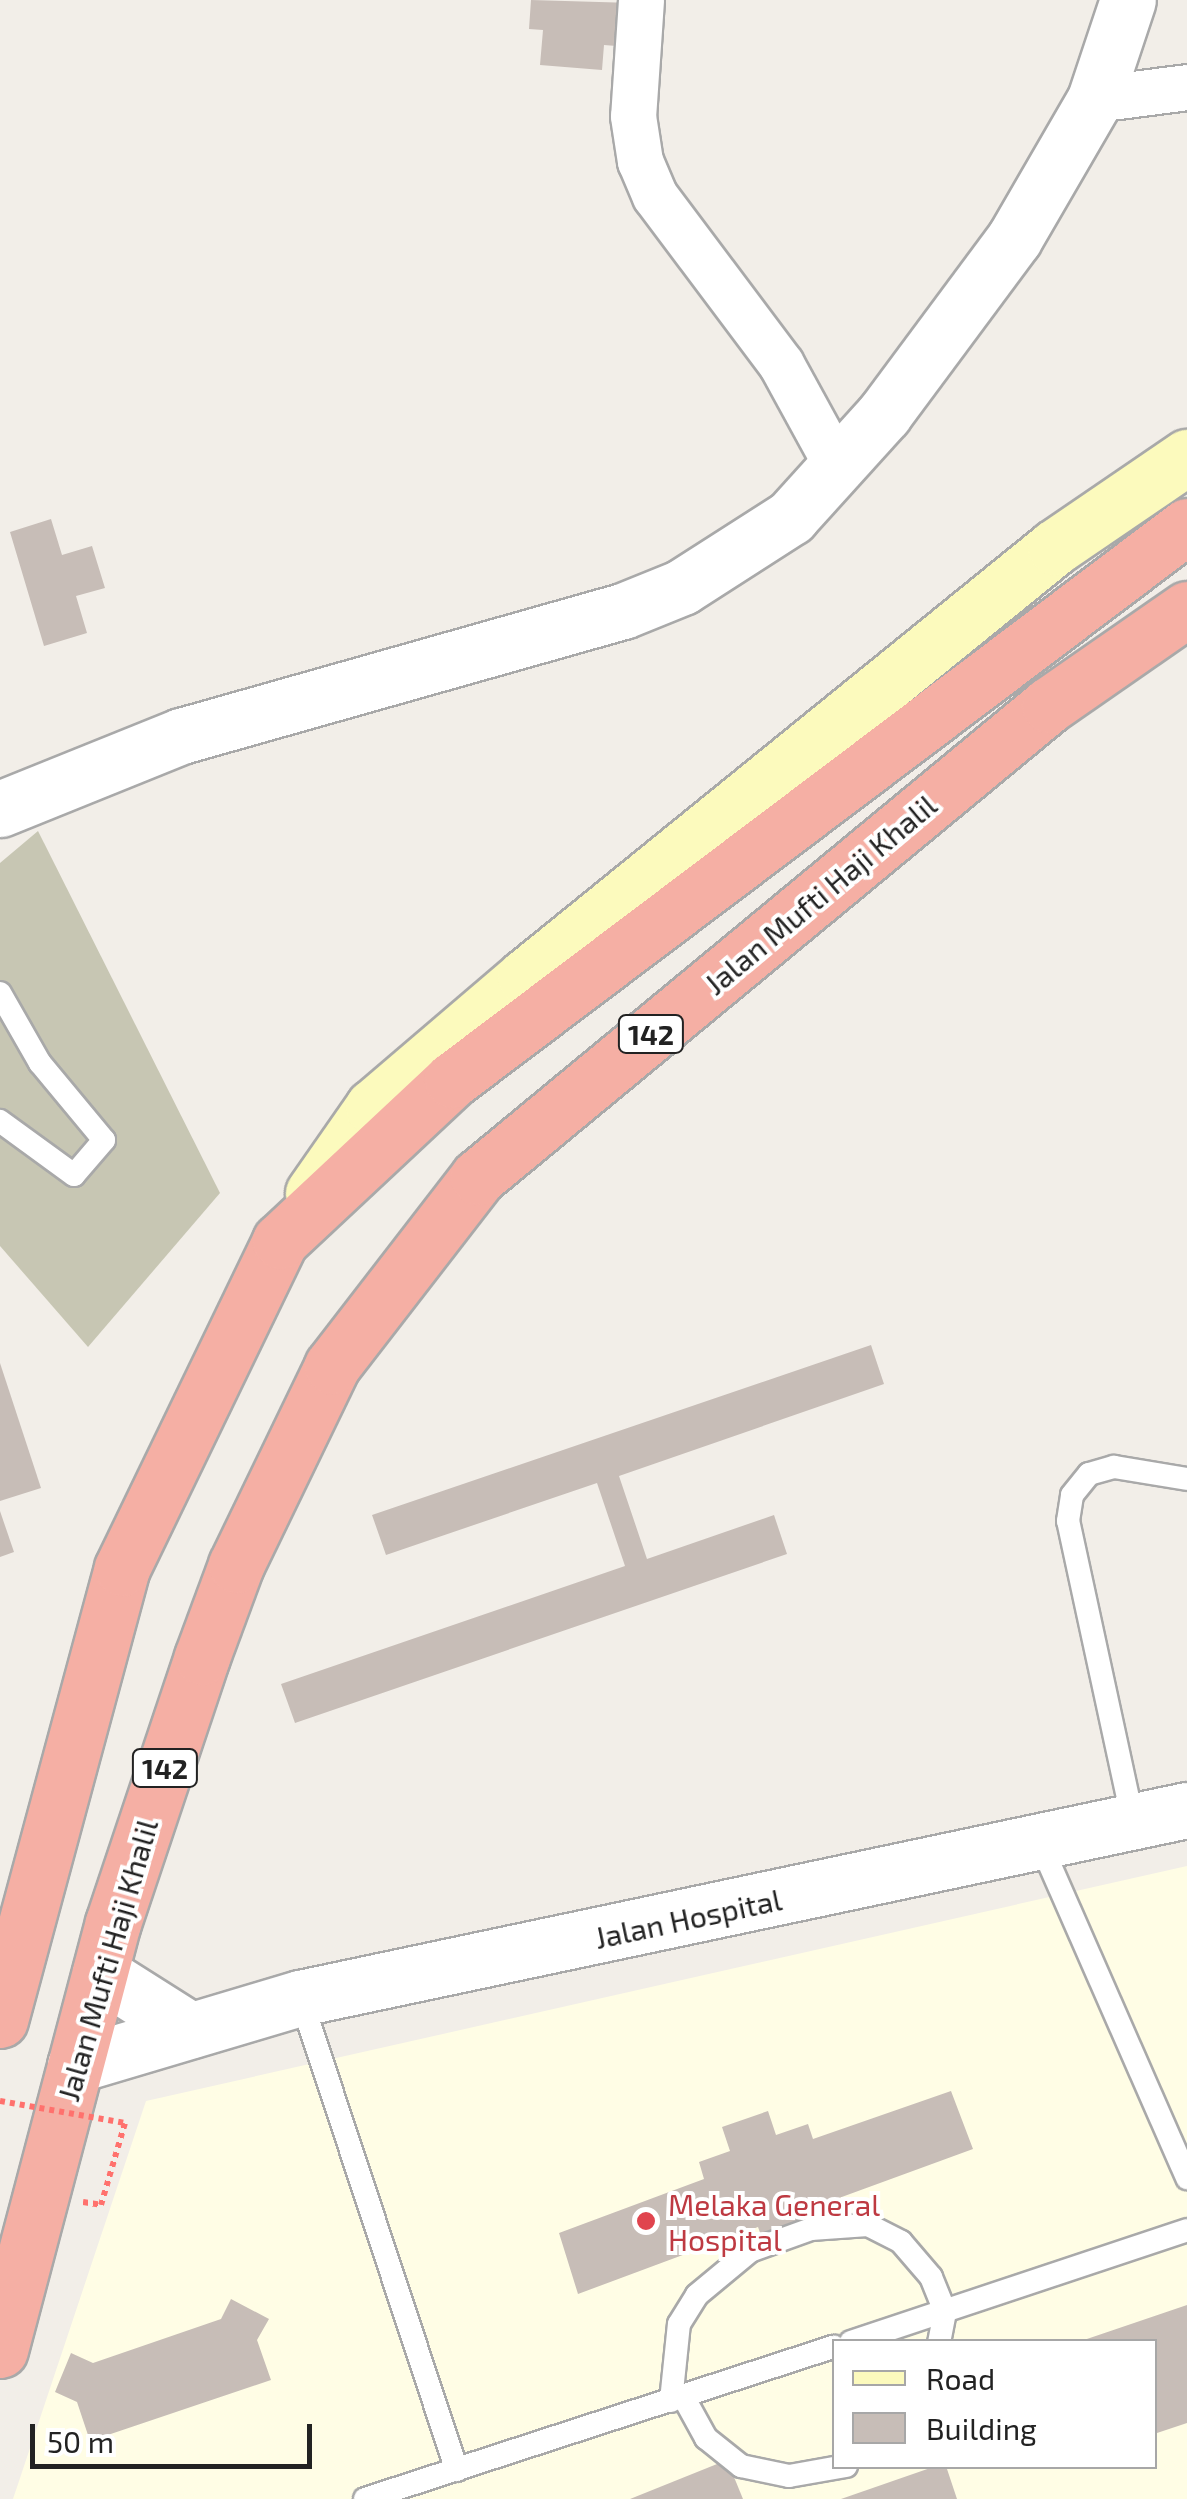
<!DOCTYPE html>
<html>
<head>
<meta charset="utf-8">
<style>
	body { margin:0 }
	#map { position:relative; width:1187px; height:2499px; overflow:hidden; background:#f2eee8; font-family:"Exo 2",sans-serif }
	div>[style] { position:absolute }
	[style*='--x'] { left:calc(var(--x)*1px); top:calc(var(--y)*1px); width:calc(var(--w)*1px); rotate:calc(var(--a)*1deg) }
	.education>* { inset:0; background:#fffde5 }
	.construction>* { inset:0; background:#c7c6b3 }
	.building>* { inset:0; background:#c7bdb7 }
	.path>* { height:6px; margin-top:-3px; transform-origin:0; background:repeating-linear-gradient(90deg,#ff716d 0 5px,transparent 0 10px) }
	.roads { filter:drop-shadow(2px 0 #a9a9a9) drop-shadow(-2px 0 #a9a9a9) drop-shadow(0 2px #a9a9a9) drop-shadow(0 -2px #a9a9a9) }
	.service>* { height:22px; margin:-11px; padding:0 11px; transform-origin:11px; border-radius:11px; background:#fff }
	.minor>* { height:45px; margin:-22.5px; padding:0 22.5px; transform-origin:22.5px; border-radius:22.5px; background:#fff }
	.tertiary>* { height:55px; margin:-27.5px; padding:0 27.5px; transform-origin:27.5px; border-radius:27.5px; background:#fff }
	.secondary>* { height:55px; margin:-27.5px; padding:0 27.5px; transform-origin:27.5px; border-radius:27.5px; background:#fcfabd }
	.trunk>* { height:55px; margin:-27.5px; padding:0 27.5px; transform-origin:27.5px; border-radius:27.5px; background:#f5afa4 }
	.path-bridge>* { height:6px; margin-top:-3px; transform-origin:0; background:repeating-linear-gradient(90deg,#ff716d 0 5px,transparent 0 10px) }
	.dots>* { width:28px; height:28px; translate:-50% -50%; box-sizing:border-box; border:5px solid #fff; border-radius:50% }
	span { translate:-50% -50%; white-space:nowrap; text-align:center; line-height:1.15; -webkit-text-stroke:8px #fff; paint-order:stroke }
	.shield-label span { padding:2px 8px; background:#fff; border:2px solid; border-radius:8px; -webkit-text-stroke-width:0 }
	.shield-label { font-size:28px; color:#222; font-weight:700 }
	.street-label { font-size:30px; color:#222 }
	.health-label { font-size:30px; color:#be3a42 }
	.left { translate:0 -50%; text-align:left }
	.legend { position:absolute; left:832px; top:2339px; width:325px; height:130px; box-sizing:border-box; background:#fff; border:2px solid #a7a7a7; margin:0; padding:12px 18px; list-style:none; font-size:30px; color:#222 }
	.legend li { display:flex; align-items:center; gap:20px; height:50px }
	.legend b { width:50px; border:2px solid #a7a7a7 }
	.scale { position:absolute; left:30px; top:2424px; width:282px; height:45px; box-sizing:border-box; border:5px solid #222; border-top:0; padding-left:12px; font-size:30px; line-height:35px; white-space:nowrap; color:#222; -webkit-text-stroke:8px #fff; paint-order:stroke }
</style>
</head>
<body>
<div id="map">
	<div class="education">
		<i style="clip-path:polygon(evenodd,1187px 1866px,1187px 2499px,13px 2499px,146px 2101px,1187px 1866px,834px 2342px,1154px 2342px,1154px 2466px,834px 2466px,834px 2342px)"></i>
	</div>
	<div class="construction">
		<i style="clip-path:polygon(38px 831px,220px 1193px,88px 1347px,0 1246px,0 863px)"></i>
	</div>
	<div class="building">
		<i style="clip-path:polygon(531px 0,633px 3px,629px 47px,604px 45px,602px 70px,540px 65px,543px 30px,529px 29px)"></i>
		<i style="clip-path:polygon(51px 519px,62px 555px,92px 546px,105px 588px,76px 596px,87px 633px,44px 646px,10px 532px)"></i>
		<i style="clip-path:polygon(871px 1345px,884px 1384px,619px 1476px,647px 1559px,774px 1515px,787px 1554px,295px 1723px,281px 1684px,625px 1566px,597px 1483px,386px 1555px,372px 1515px)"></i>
		<i style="clip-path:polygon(0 1363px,41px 1488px,0 1501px)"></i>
		<i style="clip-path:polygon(0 1511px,14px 1552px,0 1557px)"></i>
		<i style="clip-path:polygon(951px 2091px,973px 2149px,798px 2213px,809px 2243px,769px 2258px,758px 2227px,578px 2294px,559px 2233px,704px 2179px,699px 2162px,730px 2151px,722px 2127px,768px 2111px,776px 2135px,808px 2124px,813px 2139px)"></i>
		<i style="clip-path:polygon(231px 2299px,269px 2319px,257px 2340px,271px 2380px,90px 2441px,77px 2402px,55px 2392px,71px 2353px,93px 2363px,221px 2319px)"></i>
		<i style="clip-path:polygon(1187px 2305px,1187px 2423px,1154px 2434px,1154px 2342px,1081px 2341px)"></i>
		<i style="clip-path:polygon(727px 2460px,743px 2499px,630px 2499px)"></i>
		<i style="clip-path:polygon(946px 2466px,957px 2499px,841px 2499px,936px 2466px)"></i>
	</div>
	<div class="path">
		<i style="--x:83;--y:2202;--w:18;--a:9"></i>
		<i style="--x:101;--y:2205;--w:85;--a:-73.7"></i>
	</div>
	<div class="roads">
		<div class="service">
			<i style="--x:0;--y:993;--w:81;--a:60.3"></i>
			<i style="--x:40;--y:1063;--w:100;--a:50.3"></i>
			<i style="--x:104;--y:1140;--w:46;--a:130.6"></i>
			<i style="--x:74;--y:1175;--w:92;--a:-143.9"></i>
			<i style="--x:1133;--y:1821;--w:307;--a:-102.2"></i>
			<i style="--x:1068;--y:1521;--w:26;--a:-81"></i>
			<i style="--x:1072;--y:1495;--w:27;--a:-51"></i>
			<i style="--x:1089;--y:1474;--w:26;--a:-16"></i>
			<i style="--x:1114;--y:1467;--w:74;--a:9.3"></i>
			<i style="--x:1041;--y:1845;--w:364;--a:66.3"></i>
			<i style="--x:301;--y:1999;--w:496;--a:71.7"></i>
			<i style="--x:851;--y:2342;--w:354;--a:-18.4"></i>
			<i style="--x:684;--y:2398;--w:46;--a:61.2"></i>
			<i style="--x:706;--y:2438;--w:45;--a:38.7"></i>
			<i style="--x:741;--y:2466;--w:49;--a:11.8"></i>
			<i style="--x:789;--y:2476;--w:58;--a:-10"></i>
			<i style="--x:671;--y:2401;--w:77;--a:-84.1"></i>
			<i style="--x:679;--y:2324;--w:34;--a:-58"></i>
			<i style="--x:697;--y:2295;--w:69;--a:-39.7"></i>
			<i style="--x:750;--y:2251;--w:65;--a:-19.8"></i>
			<i style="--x:811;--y:2229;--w:57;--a:-4"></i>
			<i style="--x:868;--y:2225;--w:37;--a:27"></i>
			<i style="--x:901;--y:2242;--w:46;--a:49.4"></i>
			<i style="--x:931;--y:2277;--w:38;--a:68"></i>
			<i style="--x:945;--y:2312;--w:31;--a:101"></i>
			<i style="--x:365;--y:2499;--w:493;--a:-18"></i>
		</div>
		<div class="minor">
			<i style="--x:641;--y:0;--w:116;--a:93.9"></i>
			<i style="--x:633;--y:116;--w:46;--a:81.2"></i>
			<i style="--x:640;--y:161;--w:38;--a:67"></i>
			<i style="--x:655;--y:196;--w:210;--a:53.1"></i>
			<i style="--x:781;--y:364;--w:121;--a:61.3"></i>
			<i style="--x:1095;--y:99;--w:93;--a:-7.4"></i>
		</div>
		<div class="tertiary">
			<i style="--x:0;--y:809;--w:195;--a:-22"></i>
			<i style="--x:181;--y:736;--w:459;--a:-15.8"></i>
			<i style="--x:623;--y:611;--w:64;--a:-22.1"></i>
			<i style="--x:682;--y:587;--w:130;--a:-32.7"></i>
			<i style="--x:791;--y:517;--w:139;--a:-47.9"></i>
			<i style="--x:884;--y:414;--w:218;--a:-53.4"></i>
			<i style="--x:1014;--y:239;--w:162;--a:-59.9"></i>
			<i style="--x:1095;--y:99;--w:104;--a:-71.6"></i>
			<i style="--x:100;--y:1973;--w:107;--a:32.3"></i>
			<i style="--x:75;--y:2065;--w:235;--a:-16.6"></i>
			<i style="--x:300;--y:1998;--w:907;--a:-11.97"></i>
		</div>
		<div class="secondary">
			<i style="--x:313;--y:1193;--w:105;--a:-55.1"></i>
			<i style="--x:373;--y:1107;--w:200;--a:-40.5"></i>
			<i style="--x:525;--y:977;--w:682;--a:-39.05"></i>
			<i style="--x:1055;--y:547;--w:160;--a:-34.3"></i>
		</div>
		<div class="trunk">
			<i style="--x:0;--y:2020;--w:468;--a:-74.9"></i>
			<i style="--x:122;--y:1568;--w:363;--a:-64.2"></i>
			<i style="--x:280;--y:1241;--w:236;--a:-43.1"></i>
			<i style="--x:452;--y:1080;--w:920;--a:-37.01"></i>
			<i style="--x:0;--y:2350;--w:442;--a:-75.2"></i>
			<i style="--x:113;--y:1923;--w:280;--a:-71.5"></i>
			<i style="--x:202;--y:1657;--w:98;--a:-69.7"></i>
			<i style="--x:236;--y:1565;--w:221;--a:-64.2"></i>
			<i style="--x:332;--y:1366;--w:239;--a:-52.3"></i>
			<i style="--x:478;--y:1177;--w:741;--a:-39.58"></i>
			<i style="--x:1049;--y:705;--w:168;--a:-34.8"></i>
		</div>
	</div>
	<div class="path-bridge">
		<i style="--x:0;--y:2101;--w:127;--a:10"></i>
	</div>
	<div class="dots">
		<i style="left:646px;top:2221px;background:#e0444e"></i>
	</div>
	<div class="shield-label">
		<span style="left:651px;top:1034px">142</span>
		<span style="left:165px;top:1768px">142</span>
	</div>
	<div class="street-label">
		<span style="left:820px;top:894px;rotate:-40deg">Jalan Mufti Haji Khalil</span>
		<span style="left:688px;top:1918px;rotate:-12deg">Jalan Hospital</span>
		<span style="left:107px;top:1960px;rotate:-74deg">Jalan Mufti Haji Khalil</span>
	</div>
	<div class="health-label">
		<span class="left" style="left:668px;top:2221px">Melaka General<br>Hospital</span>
	</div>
	<ul class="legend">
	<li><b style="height:12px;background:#fcfabd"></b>Road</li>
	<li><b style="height:28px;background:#c7bdb7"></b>Building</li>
	</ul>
	<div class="scale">50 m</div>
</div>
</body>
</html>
